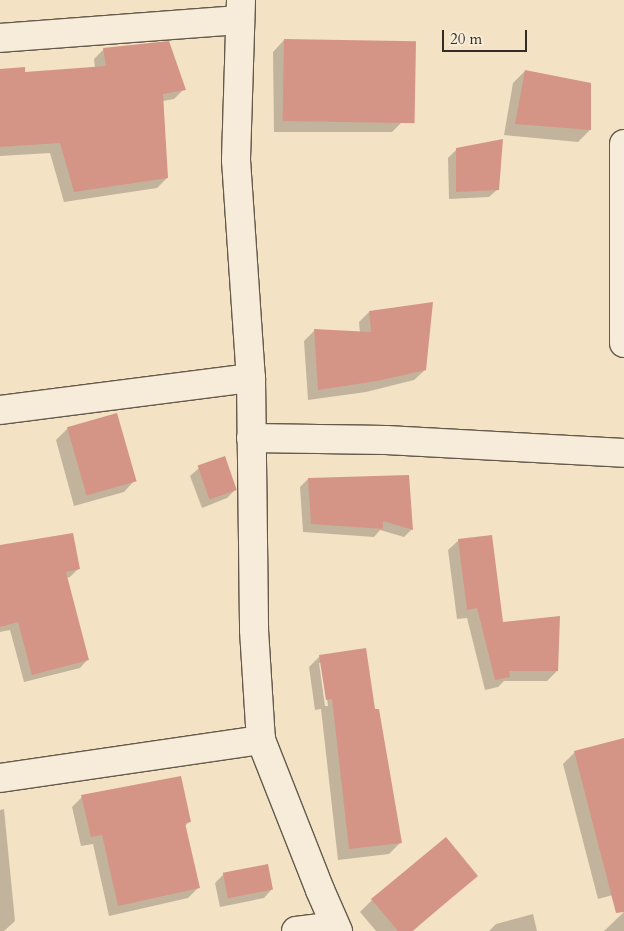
<!DOCTYPE html>
<html>
<head>
<meta charset="utf-8">
<style>
	body { margin:0 }
	#map { position:relative; width:624px; height:931px; overflow:hidden; background:#f3e2c4; font-family:Cardo,serif }
	div>[style] { position:absolute }
	[style*='--x'] { left:calc(var(--x)*1px); top:calc(var(--y)*1px); width:calc(var(--w)*1px); rotate:calc(var(--a)*1deg) }
	.shadow>* { inset:0; background:#0003 }
	.building>* { inset:0; background:#d59586; transform-origin:0 0 }
	.roads { filter:drop-shadow(1px 0 #645a4a) drop-shadow(-1px 0 #645a4a) drop-shadow(0 1px #645a4a) drop-shadow(0 -1px #645a4a) }
	.street>* { height:28px; margin:-14px; padding:0 14px; transform-origin:14px; border-radius:14px; background:#f7ecd9 }
	span { translate:-50% -50%; white-space:nowrap; text-align:center; line-height:1.15; -webkit-text-stroke:4px #f7ecd9; paint-order:stroke }
	.scale { position:absolute; left:442px; top:30px; width:85px; height:22px; box-sizing:border-box; border:2px solid #342c22; border-top:0; padding-left:6px; font-size:15px; line-height:18px; white-space:nowrap; color:#342c22; -webkit-text-stroke:4px #f7ecd9; paint-order:stroke }
</style>
</head>
<body>
<div id="map">
	<div class="shadow">
		<i style="clip-path:polygon(284px 40px,404px 120px,392px 132px,274px 132px,273px 52px)"></i>
		<i style="clip-path:polygon(104px 49px,184px 89px,174px 99px,163px 101px,167px 178px,157px 188px,64px 202px,50px 153px,0 156px,0 70px,24px 74px,95px 68px,94px 59px)"></i>
		<i style="clip-path:polygon(525px 71px,589px 84px,590px 130px,578px 142px,504px 135px,513px 83px)"></i>
		<i style="clip-path:polygon(456px 150px,498px 189px,489px 197px,449px 199px,448px 158px)"></i>
		<i style="clip-path:polygon(369px 312px,425px 370px,414px 380px,366px 392px,308px 400px,304px 341px,315px 330px,360px 333px,359px 322px)"></i>
		<i style="clip-path:polygon(116px 414px,135px 480px,124px 492px,74px 506px,56px 440px,67px 429px)"></i>
		<i style="clip-path:polygon(199px 468px,235px 490px,227px 498px,202px 508px,190px 476px)"></i>
		<i style="clip-path:polygon(408px 476px,412px 529px,404px 537px,380px 530px,374px 537px,303px 532px,300px 487px,308px 479px)"></i>
		<i style="clip-path:polygon(459px 540px,502px 623px,557px 671px,547px 681px,504px 681px,498px 687px,485px 690px,467px 618px,457px 619px,448px 550px)"></i>
		<i style="clip-path:polygon(0 547px,78px 569px,70px 577px,66px 578px,88px 659px,80px 668px,24px 682px,10px 630px,0 632px)"></i>
		<i style="clip-path:polygon(evenodd,320px 656px,400px 843px,389px 854px,338px 860px,321px 709px,315px 710px,309px 667px,320px 656px,319px 663px,322px 663px,328px 706px,325px 706px,319px 663px)"></i>
		<i style="clip-path:polygon(624px 739px,624px 892px,598px 899px,563px 764px,575px 752px)"></i>
		<i style="clip-path:polygon(82px 797px,190px 821px,185px 826px,198px 888px,188px 898px,109px 916px,93px 844px,81px 846px,72px 807px)"></i>
		<i style="clip-path:polygon(4px 809px,15px 921px,4px 931px,0 931px,0 810px)"></i>
		<i style="clip-path:polygon(223px 875px,272px 889px,264px 898px,220px 907px,215px 883px)"></i>
		<i style="clip-path:polygon(476px 876px,413px 931px,376px 931px,360px 912px,372px 900px)"></i>
		<i style="clip-path:polygon(624px 912px,624px 931px,604px 931px)"></i>
		<i style="clip-path:polygon(533px 914px,537px 931px,489px 931px,496px 924px)"></i>
	</div>
	<div class="building">
		<i style="left:284px;top:39px;width:132px;height:82px;rotate:1deg"></i>
		<i style="clip-path:polygon(169px 41px,186px 90px,163px 94px,168px 178px,74px 192px,60px 143px,0 147px,0 69px,25px 67px,25px 72px,106px 66px,103px 48px)"></i>
		<i style="clip-path:polygon(525px 70px,591px 83px,591px 130px,515px 124px)"></i>
		<i style="clip-path:polygon(503px 139px,499px 190px,456px 192px,456px 148px)"></i>
		<i style="clip-path:polygon(433px 302px,426px 370px,377px 381px,318px 390px,314px 329px,371px 332px,369px 311px)"></i>
		<i style="left:117px;top:413px;width:71px;height:52px;rotate:74deg"></i>
		<i style="left:225px;top:456px;width:36px;height:29px;rotate:71deg"></i>
		<i style="clip-path:polygon(409px 475px,413px 530px,383px 521px,383px 529px,311px 524px,308px 478px)"></i>
		<i style="clip-path:polygon(73px 533px,80px 569px,66px 572px,89px 660px,32px 675px,18px 622px,0 627px,0 545px)"></i>
		<i style="clip-path:polygon(492px 535px,503px 622px,560px 616px,558px 671px,509px 671px,510px 677px,495px 680px,477px 608px,467px 610px,458px 539px)"></i>
		<i style="clip-path:polygon(366px 648px,375px 709px,379px 709px,402px 843px,349px 849px,332px 699px,326px 700px,319px 655px)"></i>
		<i style="clip-path:polygon(624px 738px,624px 912px,616px 913px,574px 751px)"></i>
		<i style="clip-path:polygon(181px 776px,191px 822px,185px 823px,200px 888px,118px 906px,102px 835px,91px 837px,81px 795px)"></i>
		<i style="clip-path:polygon(446px 837px,478px 876px,412px 931px,398px 931px,371px 899px)"></i>
		<i style="left:268px;top:864px;width:26px;height:46px;rotate:79deg"></i>
	</div>
	<div class="roads">
		<div class="street">
			<i style="--x:241;--y:0;--w:160;--a:91.8"></i>
			<i style="--x:236;--y:160;--w:219;--a:86.1"></i>
			<i style="--x:251;--y:378;--w:252;--a:89.3"></i>
			<i style="--x:254;--y:630;--w:110;--a:86.4"></i>
			<i style="--x:261;--y:740;--w:161;--a:68.5"></i>
			<i style="--x:320;--y:890;--w:45;--a:66.3"></i>
			<i style="--x:0;--y:38;--w:239;--a:-4.3"></i>
			<i style="--x:624;--y:144;--w:199;--a:90"></i>
			<i style="--x:0;--y:410;--w:253;--a:-7.3"></i>
			<i style="--x:251;--y:438;--w:135;--a:0.8"></i>
			<i style="--x:386;--y:440;--w:238;--a:3.1"></i>
			<i style="--x:0;--y:778;--w:264;--a:-8.3"></i>
			<i style="--x:296;--y:931;--w:39;--a:-7"></i>
		</div>
	</div>
	<div class="scale">20 m</div>
</div>
</body>
</html>
